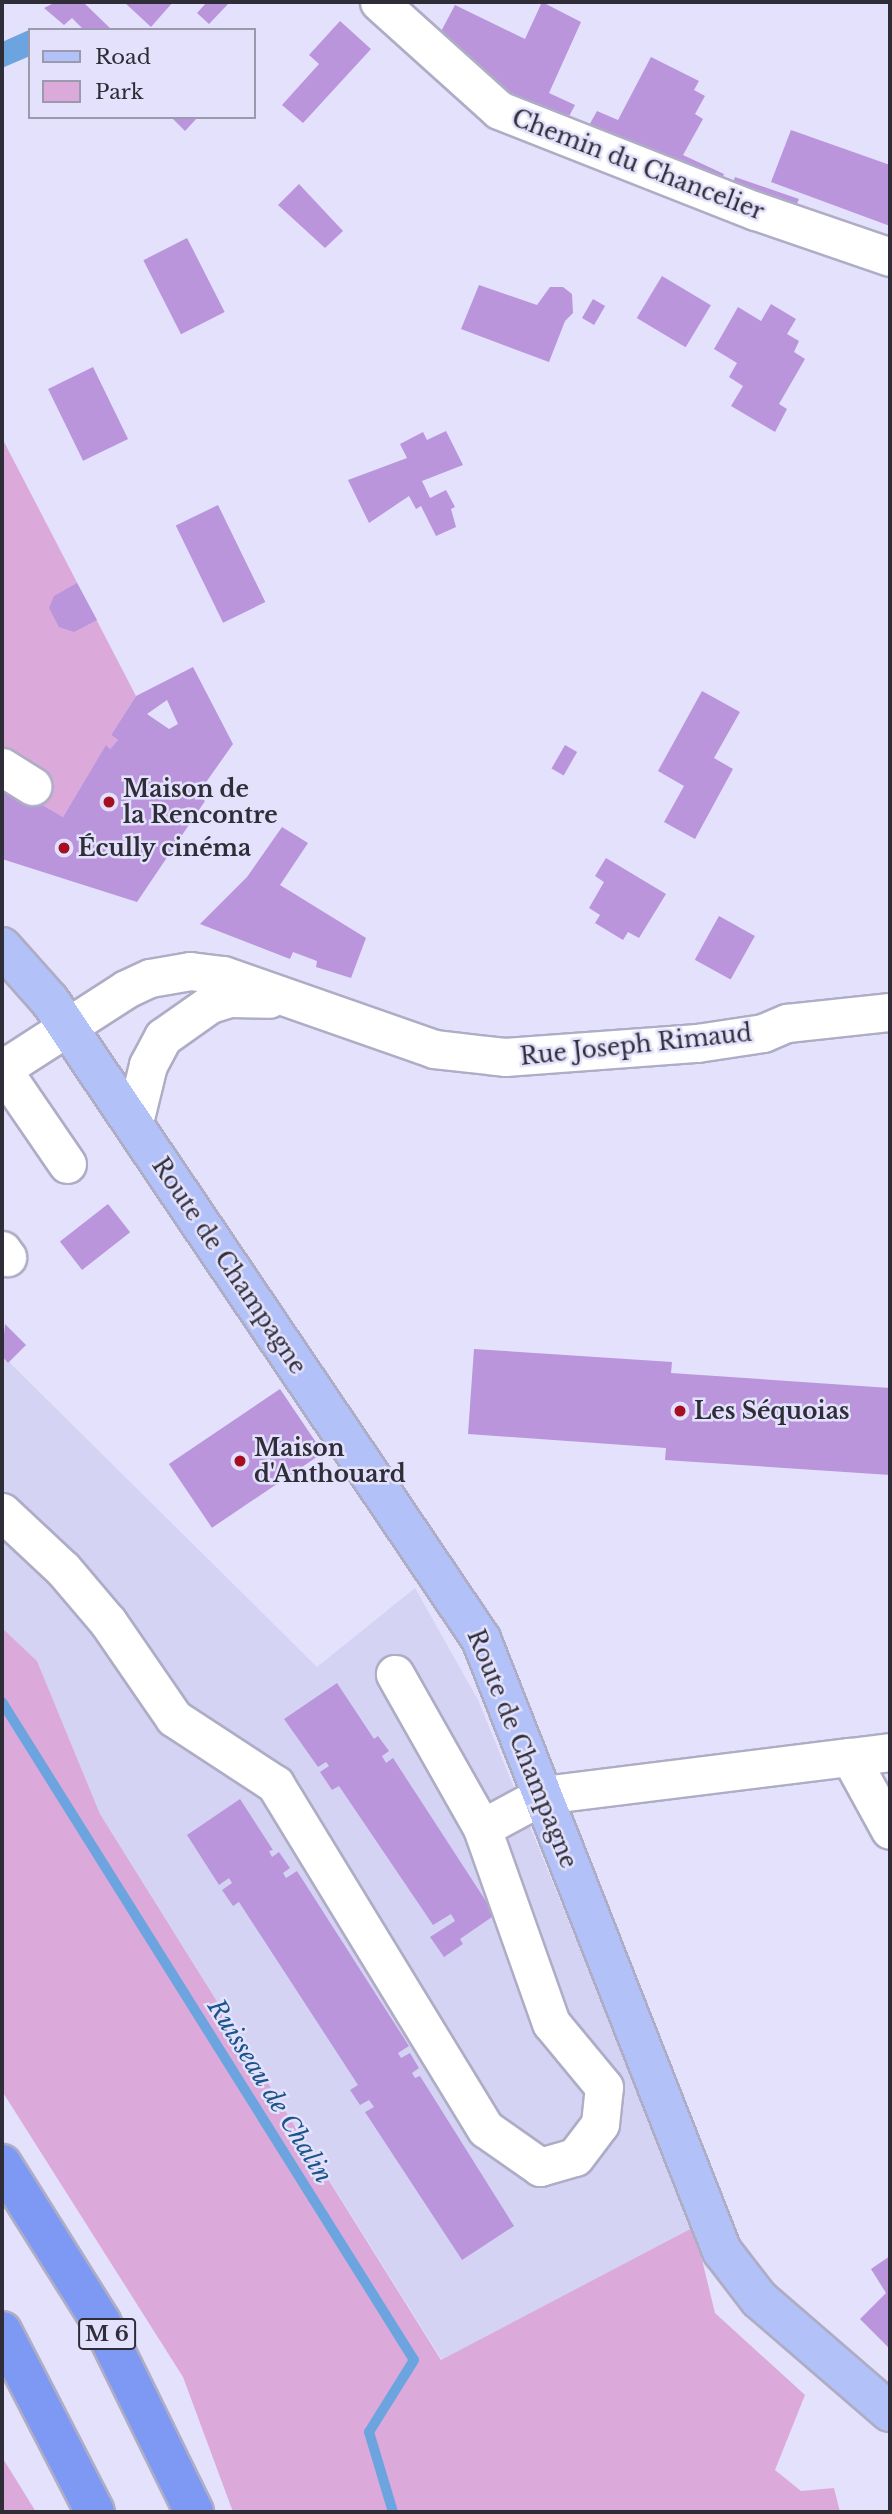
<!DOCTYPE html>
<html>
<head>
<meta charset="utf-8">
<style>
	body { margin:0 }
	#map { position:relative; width:892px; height:2514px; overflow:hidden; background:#e3e1fb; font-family:"Libre Baskerville",serif }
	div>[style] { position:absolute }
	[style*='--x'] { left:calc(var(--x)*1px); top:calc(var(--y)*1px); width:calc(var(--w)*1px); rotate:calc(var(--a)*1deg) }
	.built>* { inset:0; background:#d5d3f4 }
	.green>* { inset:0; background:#dca9db }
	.water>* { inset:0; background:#6ca4df }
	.stream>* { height:10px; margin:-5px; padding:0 5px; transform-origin:5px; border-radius:5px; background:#6ca4df }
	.building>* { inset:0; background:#ba95db; transform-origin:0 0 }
	.roads { filter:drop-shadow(2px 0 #aeadc5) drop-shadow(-2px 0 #aeadc5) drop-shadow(0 2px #aeadc5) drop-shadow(0 -2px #aeadc5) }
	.minor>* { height:37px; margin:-18.5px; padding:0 18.5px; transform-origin:18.5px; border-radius:18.5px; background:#fff }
	.major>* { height:38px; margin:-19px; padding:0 19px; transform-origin:19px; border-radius:19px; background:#b2c2f8 }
	.highway>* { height:38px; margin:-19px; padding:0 19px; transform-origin:19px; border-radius:19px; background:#7e99f3 }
	.dots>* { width:19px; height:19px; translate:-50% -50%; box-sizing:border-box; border:4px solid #e3e1fb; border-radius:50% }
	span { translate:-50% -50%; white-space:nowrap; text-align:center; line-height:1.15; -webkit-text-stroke:5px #e3e1fb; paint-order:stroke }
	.shield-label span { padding:2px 5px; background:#e3e1fb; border:2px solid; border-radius:5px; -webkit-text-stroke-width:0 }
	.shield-label { font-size:21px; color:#2f2e38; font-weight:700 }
	.street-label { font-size:23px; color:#2f2e38 }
	.poi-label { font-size:23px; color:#2f2e38; font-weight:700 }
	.left { translate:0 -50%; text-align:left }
	.water-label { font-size:24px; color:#19548b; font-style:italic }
	.frame { position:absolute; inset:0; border:4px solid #2f2e38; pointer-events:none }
	.legend { position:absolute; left:28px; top:28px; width:228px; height:91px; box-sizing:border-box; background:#e3e1fb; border:2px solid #9b99ad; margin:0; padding:9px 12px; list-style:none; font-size:21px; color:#2f2e38 }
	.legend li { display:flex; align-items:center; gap:14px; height:35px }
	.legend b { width:35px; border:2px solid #9b99ad }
</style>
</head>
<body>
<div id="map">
	<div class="built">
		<i style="clip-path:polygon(2px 1355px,317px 1667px,415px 1588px,478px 1700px,694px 2227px,442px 2360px,100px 1814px,37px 1661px,2px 1629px)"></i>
	</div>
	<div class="green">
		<i style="clip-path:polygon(2px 438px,136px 696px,111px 735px,118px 740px,110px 749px,106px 746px,63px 817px,2px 781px)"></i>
		<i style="clip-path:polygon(2px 1628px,37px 1661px,100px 1814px,441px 2360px,694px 2227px,715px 2313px,805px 2395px,775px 2470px,801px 2491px,834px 2488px,840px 2512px,233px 2512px,183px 2377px,2px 2091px)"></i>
		<i style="clip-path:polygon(2px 2457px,36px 2512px,2px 2512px)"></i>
	</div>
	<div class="water">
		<i style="clip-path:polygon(29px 30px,30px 56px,2px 68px,2px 42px)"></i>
	</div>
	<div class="stream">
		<i style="--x:2;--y:1702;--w:776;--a:57.95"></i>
		<i style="--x:414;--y:2360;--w:85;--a:122"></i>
		<i style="--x:369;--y:2432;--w:84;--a:73.3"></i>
	</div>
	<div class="building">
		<i style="clip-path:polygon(56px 2px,83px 2px,112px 30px,84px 30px,72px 18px,64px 25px,44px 8px)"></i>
		<i style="clip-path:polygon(124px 2px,173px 2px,151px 27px)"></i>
		<i style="clip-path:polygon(207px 2px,230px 2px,209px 24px,197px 13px)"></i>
		<i style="clip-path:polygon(542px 2px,581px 22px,549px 93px,575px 105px,567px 120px,506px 93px,437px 39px,455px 5px,525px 39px)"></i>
		<i style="clip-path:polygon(340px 21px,371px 49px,303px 123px,282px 105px,319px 64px,309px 55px)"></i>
		<i style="clip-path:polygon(651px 57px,699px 81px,694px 90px,705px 96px,695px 114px,703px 119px,683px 155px,724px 174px,719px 187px,587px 129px,597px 111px,618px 120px)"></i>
		<i style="clip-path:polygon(171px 117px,198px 117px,185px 131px)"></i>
		<i style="clip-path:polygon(791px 130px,890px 165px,890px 226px,771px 182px)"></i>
		<i style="clip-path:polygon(735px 177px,799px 199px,794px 210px,730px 191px)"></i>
		<i style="clip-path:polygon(299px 184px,343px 231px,325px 248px,278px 205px)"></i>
		<i style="left:187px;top:238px;width:83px;height:49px;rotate:63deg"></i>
		<i style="left:662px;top:276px;width:57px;height:49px;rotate:31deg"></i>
		<i style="clip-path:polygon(479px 285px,537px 305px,550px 287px,563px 287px,572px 294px,573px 313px,565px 321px,549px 362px,461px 329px)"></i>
		<i style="left:593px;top:299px;width:14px;height:22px;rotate:30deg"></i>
		<i style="clip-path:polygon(771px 304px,796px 319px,787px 334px,799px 341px,794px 352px,805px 359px,779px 404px,787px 409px,775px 432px,731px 406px,743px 386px,729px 377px,737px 363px,714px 349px,738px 307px,761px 321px)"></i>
		<i style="left:93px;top:367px;width:80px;height:50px;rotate:64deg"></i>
		<i style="clip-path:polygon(446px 431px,463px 465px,422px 481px,430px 498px,446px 490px,455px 507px,451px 509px,456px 527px,436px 536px,421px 506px,416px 509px,409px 496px,369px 523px,348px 480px,407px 458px,400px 444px,423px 432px,427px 440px)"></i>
		<i style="left:218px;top:505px;width:108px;height:47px;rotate:64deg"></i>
		<i style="clip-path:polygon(77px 583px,97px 620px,74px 632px,59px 627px,49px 608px,54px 596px)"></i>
		<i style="clip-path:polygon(evenodd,193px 667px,233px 744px,197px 795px,205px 801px,137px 902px,2px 859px,2px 781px,63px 817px,106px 745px,110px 749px,118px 740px,111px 735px,136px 696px,193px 667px,167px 700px,178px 724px,169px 729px,147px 714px,167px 700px)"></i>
		<i style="clip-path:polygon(702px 691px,740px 712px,714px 758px,733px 769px,695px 839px,664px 822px,684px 786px,658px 771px)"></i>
		<i style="left:565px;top:745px;width:14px;height:27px;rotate:30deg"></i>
		<i style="clip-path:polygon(282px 827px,308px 843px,280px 885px,366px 938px,351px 978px,316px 967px,317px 961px,293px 952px,290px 959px,200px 924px,247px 877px)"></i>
		<i style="clip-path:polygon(606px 858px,666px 894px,639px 938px,628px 932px,623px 940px,595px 923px,600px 915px,589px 908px,604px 882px,595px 876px)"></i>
		<i style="left:719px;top:916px;width:41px;height:50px;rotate:29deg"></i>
		<i style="left:108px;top:1204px;width:36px;height:61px;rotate:52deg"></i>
		<i style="clip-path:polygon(5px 1324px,26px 1345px,8px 1363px,2px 1356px)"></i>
		<i style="clip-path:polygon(474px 1349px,672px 1362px,671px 1373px,890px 1388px,890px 1475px,665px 1460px,666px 1448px,468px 1434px)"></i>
		<i style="left:280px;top:1389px;width:77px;height:134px;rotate:56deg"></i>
		<i style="clip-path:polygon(337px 1683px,374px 1739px,378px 1736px,389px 1751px,382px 1756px,386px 1763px,393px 1758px,495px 1915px,460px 1939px,463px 1944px,444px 1957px,430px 1937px,455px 1921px,451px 1914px,433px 1925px,339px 1786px,332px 1790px,320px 1772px,329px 1766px,326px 1762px,318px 1767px,284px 1719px)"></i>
		<i style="clip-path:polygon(240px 1799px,273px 1850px,269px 1851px,272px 1857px,279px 1852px,290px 1868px,283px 1873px,286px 1878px,297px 1871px,409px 2046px,398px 2053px,401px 2058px,410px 2053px,419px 2068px,412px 2073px,415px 2078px,420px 2076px,514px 2226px,462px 2260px,365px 2112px,374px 2107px,369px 2100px,360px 2105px,350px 2090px,358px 2085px,239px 1902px,233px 1906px,222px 1890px,232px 1883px,229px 1878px,219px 1885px,187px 1835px)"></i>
		<i style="clip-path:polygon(890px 2256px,890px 2349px,860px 2319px,886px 2293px,871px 2269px)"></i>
	</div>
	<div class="roads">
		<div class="minor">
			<i style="--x:379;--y:2;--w:161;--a:42"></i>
			<i style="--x:499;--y:110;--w:276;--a:21.5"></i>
			<i style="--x:756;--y:211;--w:142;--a:18.9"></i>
			<i style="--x:2;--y:767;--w:36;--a:32"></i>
			<i style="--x:2;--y:1069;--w:148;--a:-32.8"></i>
			<i style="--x:126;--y:989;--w:26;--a:-25"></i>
			<i style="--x:150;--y:978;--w:41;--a:-9.9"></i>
			<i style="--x:190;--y:971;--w:33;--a:7"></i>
			<i style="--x:223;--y:975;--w:224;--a:19.3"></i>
			<i style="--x:434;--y:1049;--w:71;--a:6.4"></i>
			<i style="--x:505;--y:1057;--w:193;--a:-4.2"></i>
			<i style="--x:697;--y:1043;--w:67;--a:-8.6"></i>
			<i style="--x:763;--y:1033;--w:26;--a:-23"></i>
			<i style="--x:787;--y:1023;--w:104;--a:-6.1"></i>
			<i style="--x:2;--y:1069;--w:115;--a:55.6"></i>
			<i style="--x:134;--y:1122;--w:59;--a:-76.2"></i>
			<i style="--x:148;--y:1065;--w:32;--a:-62"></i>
			<i style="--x:163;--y:1037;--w:57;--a:-35.1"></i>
			<i style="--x:210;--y:1004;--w:21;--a:-17"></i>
			<i style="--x:230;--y:998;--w:39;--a:1"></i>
			<i style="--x:2;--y:1250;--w:9;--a:54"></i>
			<i style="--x:2;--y:1512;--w:83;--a:43.1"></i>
			<i style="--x:63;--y:1569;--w:70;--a:49.7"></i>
			<i style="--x:108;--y:1622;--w:116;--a:55.5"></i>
			<i style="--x:174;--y:1718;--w:121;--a:33.2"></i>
			<i style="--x:275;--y:1784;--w:404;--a:58.6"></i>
			<i style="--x:486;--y:2129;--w:66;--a:35.1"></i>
			<i style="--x:540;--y:2167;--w:36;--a:-16"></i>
			<i style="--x:575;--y:2157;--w:41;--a:-52.9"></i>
			<i style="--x:600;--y:2124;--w:37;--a:-84"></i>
			<i style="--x:604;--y:2087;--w:83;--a:-129.6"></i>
			<i style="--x:551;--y:2023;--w:207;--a:-109.5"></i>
			<i style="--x:482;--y:1828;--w:177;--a:-119.5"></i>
			<i style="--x:850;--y:1757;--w:40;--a:-7.1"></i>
			<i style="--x:482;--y:1828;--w:69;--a:-28.4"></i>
			<i style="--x:543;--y:1795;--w:309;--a:-7.1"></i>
			<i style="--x:850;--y:1757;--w:83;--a:61.3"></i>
		</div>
		<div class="major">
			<i style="--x:2;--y:947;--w:72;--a:48.4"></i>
			<i style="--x:50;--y:1001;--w:770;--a:55.96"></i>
			<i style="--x:481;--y:1639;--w:658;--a:68.51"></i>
			<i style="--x:722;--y:2251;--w:61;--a:52.4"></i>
			<i style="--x:759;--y:2299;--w:173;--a:40.8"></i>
		</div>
		<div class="highway">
			<i style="--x:2;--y:2164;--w:186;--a:57.9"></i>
			<i style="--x:101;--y:2322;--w:212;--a:63.9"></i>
			<i style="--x:2;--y:2331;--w:203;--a:62.8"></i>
		</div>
	</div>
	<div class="dots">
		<i style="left:109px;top:802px;background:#a60e22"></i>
		<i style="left:64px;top:848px;background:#a60e22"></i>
		<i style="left:680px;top:1411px;background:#a60e22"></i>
		<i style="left:240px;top:1461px;background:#a60e22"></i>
	</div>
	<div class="shield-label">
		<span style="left:107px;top:2334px">M 6</span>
	</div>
	<div class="street-label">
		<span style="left:638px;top:165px;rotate:21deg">Chemin du Chancelier</span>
		<span style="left:636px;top:1045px;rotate:-6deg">Rue Joseph Rimaud</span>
		<span style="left:229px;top:1266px;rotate:56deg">Route de Champagne</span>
		<span style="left:522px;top:1749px;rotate:68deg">Route de Champagne</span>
	</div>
	<div class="poi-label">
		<span class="left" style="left:123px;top:802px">Maison de<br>la Rencontre</span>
		<span class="left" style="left:78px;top:848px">Écully cinéma</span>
		<span class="left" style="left:694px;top:1411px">Les Séquoias</span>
		<span class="left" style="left:254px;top:1461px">Maison<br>d'Anthouard</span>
	</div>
	<div class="water-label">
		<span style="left:270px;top:2091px;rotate:58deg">Ruisseau de Chalin</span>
	</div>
	<div class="frame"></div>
	<ul class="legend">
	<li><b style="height:9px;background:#b2c2f8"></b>Road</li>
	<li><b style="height:19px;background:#dca9db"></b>Park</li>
	</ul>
</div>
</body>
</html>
